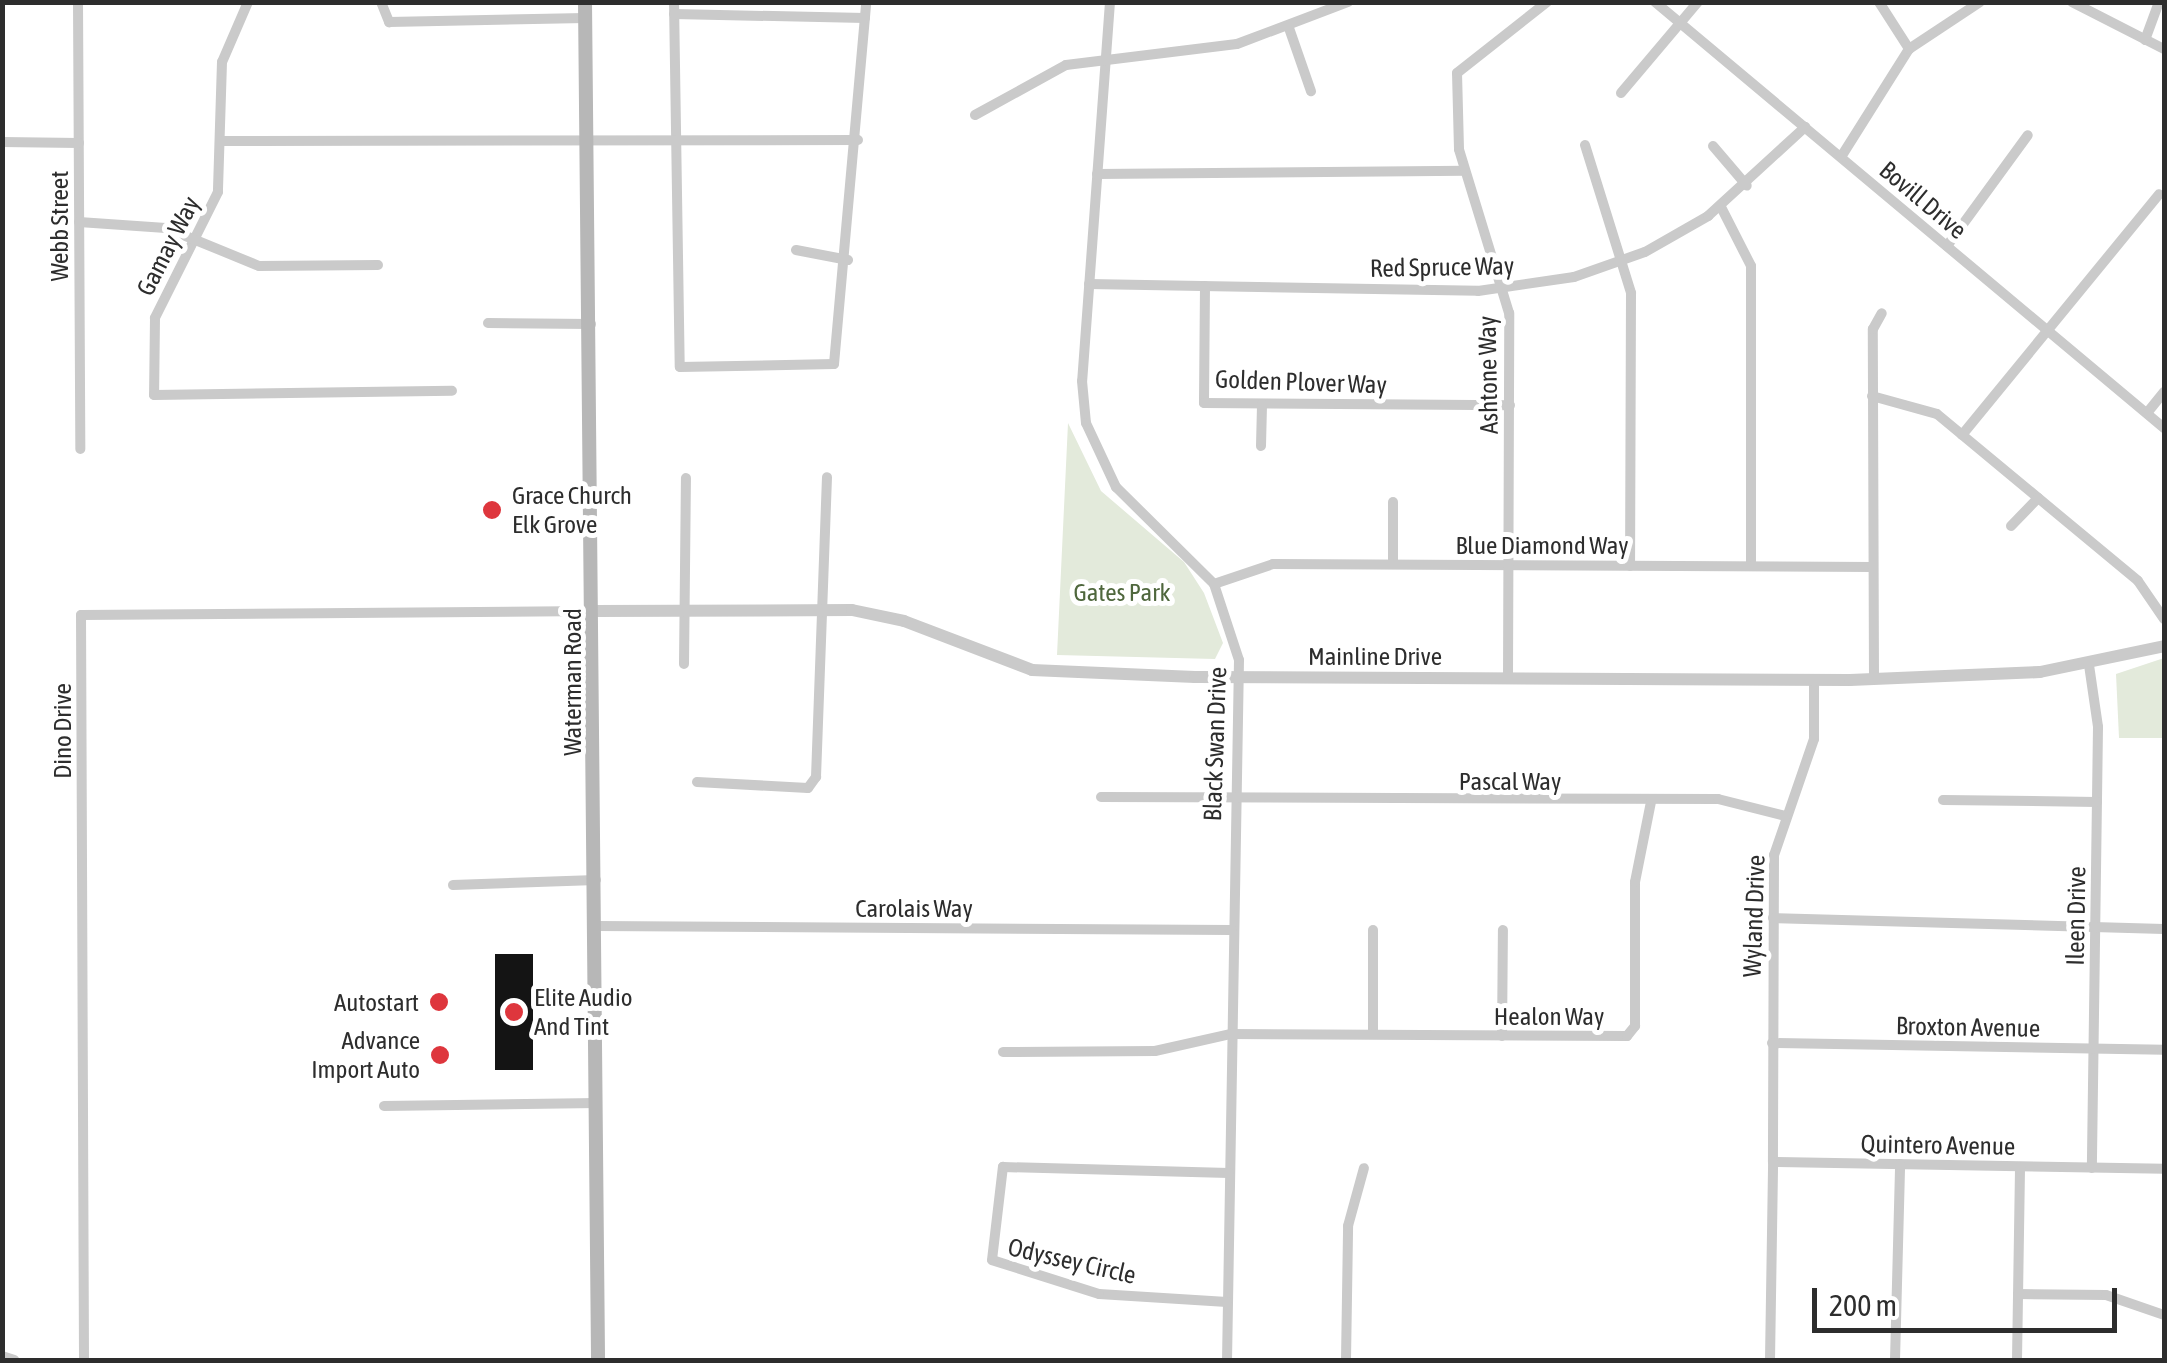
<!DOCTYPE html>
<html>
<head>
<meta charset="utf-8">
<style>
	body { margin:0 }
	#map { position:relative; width:2167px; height:1363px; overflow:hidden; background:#fff; font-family:"Asap Condensed",sans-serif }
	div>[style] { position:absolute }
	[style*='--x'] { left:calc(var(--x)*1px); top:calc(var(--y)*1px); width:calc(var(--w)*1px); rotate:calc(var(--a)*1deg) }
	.green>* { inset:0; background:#e3eadb }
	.building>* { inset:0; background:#141414; transform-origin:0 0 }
	.minor>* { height:10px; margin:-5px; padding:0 5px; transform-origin:5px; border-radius:5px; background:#cacaca }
	.tertiary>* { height:12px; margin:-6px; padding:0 6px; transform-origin:6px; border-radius:6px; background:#cacaca }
	.secondary>* { height:14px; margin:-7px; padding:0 7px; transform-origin:7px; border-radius:7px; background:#b7b7b7 }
	.dots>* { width:28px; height:28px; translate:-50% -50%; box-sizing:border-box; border:5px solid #fff; border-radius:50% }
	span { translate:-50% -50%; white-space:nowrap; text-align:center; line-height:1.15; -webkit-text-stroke:10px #fff; paint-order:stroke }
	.street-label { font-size:25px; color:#2d2d2d }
	.poi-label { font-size:25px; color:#2d2d2d }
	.left { translate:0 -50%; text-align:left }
	.right { translate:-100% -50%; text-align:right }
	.park-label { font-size:25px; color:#4f673d }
	.frame { position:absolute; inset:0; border:5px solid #2d2d2d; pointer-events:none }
	.scale { position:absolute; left:1812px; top:1288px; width:305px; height:45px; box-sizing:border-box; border:5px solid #2d2d2d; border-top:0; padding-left:12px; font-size:30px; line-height:35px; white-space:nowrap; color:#2d2d2d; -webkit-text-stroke:8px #fff; paint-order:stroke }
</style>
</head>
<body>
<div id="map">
	<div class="green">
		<i style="clip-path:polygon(1068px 423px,1101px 491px,1184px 562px,1204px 593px,1223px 643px,1215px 659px,1057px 655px)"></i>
		<i style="clip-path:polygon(2164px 658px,2164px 738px,2119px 738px,2116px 674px)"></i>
	</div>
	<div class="building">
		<i style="left:495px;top:954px;width:38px;height:116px"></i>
	</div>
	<div class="minor">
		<i style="--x:78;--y:2;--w:447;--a:89.7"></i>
		<i style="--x:248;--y:2;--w:65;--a:113.4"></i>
		<i style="--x:222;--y:62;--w:130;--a:91.8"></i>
		<i style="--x:218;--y:192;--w:141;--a:116.6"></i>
		<i style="--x:155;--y:318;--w:77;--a:90.7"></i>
		<i style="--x:154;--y:395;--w:298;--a:-0.8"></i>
		<i style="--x:381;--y:2;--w:22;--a:68"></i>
		<i style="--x:389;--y:22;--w:196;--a:-1.2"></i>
		<i style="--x:674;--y:2;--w:365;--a:89.1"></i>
		<i style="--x:680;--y:367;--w:154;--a:-1.1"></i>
		<i style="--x:834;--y:364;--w:363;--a:-84.9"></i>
		<i style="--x:1110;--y:2;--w:380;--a:94.2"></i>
		<i style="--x:1082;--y:381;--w:42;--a:84.6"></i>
		<i style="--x:1086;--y:423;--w:71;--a:64.9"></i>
		<i style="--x:1116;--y:487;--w:138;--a:44.7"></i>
		<i style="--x:1214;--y:584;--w:80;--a:71.8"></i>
		<i style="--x:1239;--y:660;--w:700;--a:90.98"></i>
		<i style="--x:1655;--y:2;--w:664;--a:39.93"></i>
		<i style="--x:1879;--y:2;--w:56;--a:57.4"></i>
		<i style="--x:2072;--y:2;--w:103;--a:27.1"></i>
		<i style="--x:674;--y:14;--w:191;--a:1.2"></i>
		<i style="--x:1289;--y:28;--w:67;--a:70.8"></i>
		<i style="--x:2145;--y:40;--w:40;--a:-69.8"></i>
		<i style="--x:1621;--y:93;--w:119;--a:-49.8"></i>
		<i style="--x:975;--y:115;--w:104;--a:-28.8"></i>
		<i style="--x:1066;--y:65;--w:172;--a:-7"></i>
		<i style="--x:1237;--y:44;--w:119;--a:-20.7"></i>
		<i style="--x:222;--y:141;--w:636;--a:-0.09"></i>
		<i style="--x:2;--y:142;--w:77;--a:0.7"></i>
		<i style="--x:1585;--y:145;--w:155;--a:72.7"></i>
		<i style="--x:1631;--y:293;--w:273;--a:90.2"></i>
		<i style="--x:1713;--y:146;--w:52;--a:49.6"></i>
		<i style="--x:1841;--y:157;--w:128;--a:-57.8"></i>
		<i style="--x:1909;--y:49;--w:85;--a:-33.5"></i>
		<i style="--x:1097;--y:174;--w:368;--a:-0.5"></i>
		<i style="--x:1721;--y:207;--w:66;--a:63"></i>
		<i style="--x:1751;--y:266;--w:300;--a:90"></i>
		<i style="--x:79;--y:222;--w:87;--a:3.9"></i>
		<i style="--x:166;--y:228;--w:100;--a:22.2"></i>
		<i style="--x:259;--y:266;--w:119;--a:-0.5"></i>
		<i style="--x:1947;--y:246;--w:137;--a:-53.9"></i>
		<i style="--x:796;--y:250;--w:53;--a:10.9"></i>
		<i style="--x:1089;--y:284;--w:389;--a:1"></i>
		<i style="--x:1478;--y:291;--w:97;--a:-8.3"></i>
		<i style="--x:1574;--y:277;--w:75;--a:-19.4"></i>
		<i style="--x:1645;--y:252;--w:73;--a:-29.7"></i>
		<i style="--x:1708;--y:216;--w:132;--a:-42.5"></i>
		<i style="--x:1205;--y:286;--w:117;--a:90.5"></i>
		<i style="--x:1204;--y:403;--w:306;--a:0.4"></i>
		<i style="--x:488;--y:323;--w:103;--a:0.6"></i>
		<i style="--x:1872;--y:396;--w:67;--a:15.5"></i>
		<i style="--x:1937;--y:414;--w:261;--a:39.7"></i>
		<i style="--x:2138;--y:581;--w:46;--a:55.6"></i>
		<i style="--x:2147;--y:413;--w:27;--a:-51"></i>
		<i style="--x:1962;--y:435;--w:311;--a:-50.7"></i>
		<i style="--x:1261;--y:446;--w:42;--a:-88.6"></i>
		<i style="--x:2011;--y:526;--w:39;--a:-46"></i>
		<i style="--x:1393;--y:564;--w:62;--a:-90"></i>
		<i style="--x:1214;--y:584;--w:62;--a:-18.7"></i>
		<i style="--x:1273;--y:564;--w:600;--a:0.29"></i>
		<i style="--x:684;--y:664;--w:186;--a:-89.4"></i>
		<i style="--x:2089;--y:665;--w:63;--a:81.7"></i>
		<i style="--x:2098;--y:727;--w:441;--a:90.8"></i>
		<i style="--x:1508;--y:679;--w:366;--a:-89.8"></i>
		<i style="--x:1509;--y:313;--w:171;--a:-107"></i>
		<i style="--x:1459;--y:149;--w:76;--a:-91.5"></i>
		<i style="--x:1457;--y:73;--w:115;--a:-38.3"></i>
		<i style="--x:1874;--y:679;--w:350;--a:-90.2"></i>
		<i style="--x:1873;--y:329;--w:18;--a:-61"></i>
		<i style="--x:1814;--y:681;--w:58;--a:90"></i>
		<i style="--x:1814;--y:739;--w:123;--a:109"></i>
		<i style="--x:1774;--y:855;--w:307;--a:90.2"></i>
		<i style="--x:1773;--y:1162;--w:391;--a:1"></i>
		<i style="--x:697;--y:782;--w:111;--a:3.1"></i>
		<i style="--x:808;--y:788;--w:14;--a:-54"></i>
		<i style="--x:816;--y:777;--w:300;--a:-87.9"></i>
		<i style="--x:1101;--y:797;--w:617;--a:0.19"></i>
		<i style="--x:1718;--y:799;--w:69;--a:14.2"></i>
		<i style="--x:1943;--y:800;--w:154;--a:0.7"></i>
		<i style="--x:453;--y:885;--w:143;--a:-2"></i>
		<i style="--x:1773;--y:918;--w:391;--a:1.6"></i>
		<i style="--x:596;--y:926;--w:636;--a:0.36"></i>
		<i style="--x:1373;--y:930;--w:104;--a:90"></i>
		<i style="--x:1502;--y:1036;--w:106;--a:-89.5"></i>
		<i style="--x:1772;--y:1043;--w:392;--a:1"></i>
		<i style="--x:1003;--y:1052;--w:152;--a:-0.4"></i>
		<i style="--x:1155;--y:1051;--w:78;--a:-12.6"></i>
		<i style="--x:1231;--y:1034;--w:396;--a:0.3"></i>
		<i style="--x:1627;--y:1036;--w:13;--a:-51"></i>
		<i style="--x:1635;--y:1026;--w:144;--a:-90"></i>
		<i style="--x:1635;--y:882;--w:82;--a:-78.7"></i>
		<i style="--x:384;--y:1106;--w:213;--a:-0.8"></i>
		<i style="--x:2018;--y:1294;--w:88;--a:0.7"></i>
		<i style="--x:2106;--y:1295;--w:61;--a:19"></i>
		<i style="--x:1227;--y:1302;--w:128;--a:-176.4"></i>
		<i style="--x:1099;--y:1294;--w:112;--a:-162.4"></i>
		<i style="--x:992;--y:1260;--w:94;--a:-83.3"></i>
		<i style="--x:1003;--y:1167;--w:226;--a:1.5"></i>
		<i style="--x:2;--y:1356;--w:13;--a:18"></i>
		<i style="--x:84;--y:1360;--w:745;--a:-90.23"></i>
		<i style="--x:81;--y:615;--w:513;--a:-0.45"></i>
		<i style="--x:1346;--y:1360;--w:134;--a:-89.1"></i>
		<i style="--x:1348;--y:1226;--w:60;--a:-74.6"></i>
		<i style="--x:1770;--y:1360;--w:198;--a:-89.1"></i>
		<i style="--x:1895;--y:1360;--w:196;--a:-88.5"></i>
		<i style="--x:2017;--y:1360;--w:193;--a:-89.1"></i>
	</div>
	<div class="tertiary">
		<i style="--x:594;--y:611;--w:258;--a:-0.2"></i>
		<i style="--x:852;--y:610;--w:53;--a:11.9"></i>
		<i style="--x:904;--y:621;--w:137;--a:20.9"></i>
		<i style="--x:1032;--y:670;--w:163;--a:2.5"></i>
		<i style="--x:1195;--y:677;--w:655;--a:0.26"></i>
		<i style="--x:1850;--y:680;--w:190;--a:-2.4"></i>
		<i style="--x:2040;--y:672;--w:127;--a:-11.8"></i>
	</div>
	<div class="secondary">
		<i style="--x:585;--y:2;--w:1358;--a:89.45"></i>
	</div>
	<div class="dots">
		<i style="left:492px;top:510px;background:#de363d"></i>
		<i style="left:439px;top:1002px;background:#de363d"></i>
		<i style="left:514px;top:1012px;background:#de363d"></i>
		<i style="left:440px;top:1055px;background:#de363d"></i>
	</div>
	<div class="street-label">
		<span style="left:1923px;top:200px;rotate:40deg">Bovill Drive</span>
		<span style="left:59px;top:226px;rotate:-90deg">Webb Street</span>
		<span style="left:168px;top:246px;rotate:-63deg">Gamay Way</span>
		<span style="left:1442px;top:267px;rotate:-1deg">Red Spruce Way</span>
		<span style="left:1488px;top:375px;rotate:-91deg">Ashtone Way</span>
		<span style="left:1301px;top:382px;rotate:2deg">Golden Plover Way</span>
		<span style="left:1542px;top:545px">Blue Diamond Way</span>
		<span style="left:1375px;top:656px">Mainline Drive</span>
		<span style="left:572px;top:682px;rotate:-90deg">Waterman Road</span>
		<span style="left:62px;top:731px;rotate:-90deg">Dino Drive</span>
		<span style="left:1215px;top:744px;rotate:-88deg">Black Swan Drive</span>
		<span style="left:1510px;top:781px">Pascal Way</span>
		<span style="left:914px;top:908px">Carolais Way</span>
		<span style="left:1754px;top:916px;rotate:-88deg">Wyland Drive</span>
		<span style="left:2076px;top:916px;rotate:-89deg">Ileen Drive</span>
		<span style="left:1549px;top:1016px">Healon Way</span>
		<span style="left:1968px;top:1027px;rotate:1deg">Broxton Avenue</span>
		<span style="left:1938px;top:1145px;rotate:1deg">Quintero Avenue</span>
		<span style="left:1072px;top:1261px;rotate:13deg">Odyssey Circle</span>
	</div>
	<div class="poi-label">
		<span class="left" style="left:512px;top:510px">Grace Church<br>Elk Grove</span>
		<span class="left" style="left:534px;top:1012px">Elite Audio<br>And Tint</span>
		<span class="right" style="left:419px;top:1002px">Autostart</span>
		<span class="right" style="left:420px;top:1055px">Advance<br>Import Auto</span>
	</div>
	<div class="park-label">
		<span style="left:1122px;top:592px">Gates Park</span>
	</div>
	<div class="frame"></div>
	<div class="scale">200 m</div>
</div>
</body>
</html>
